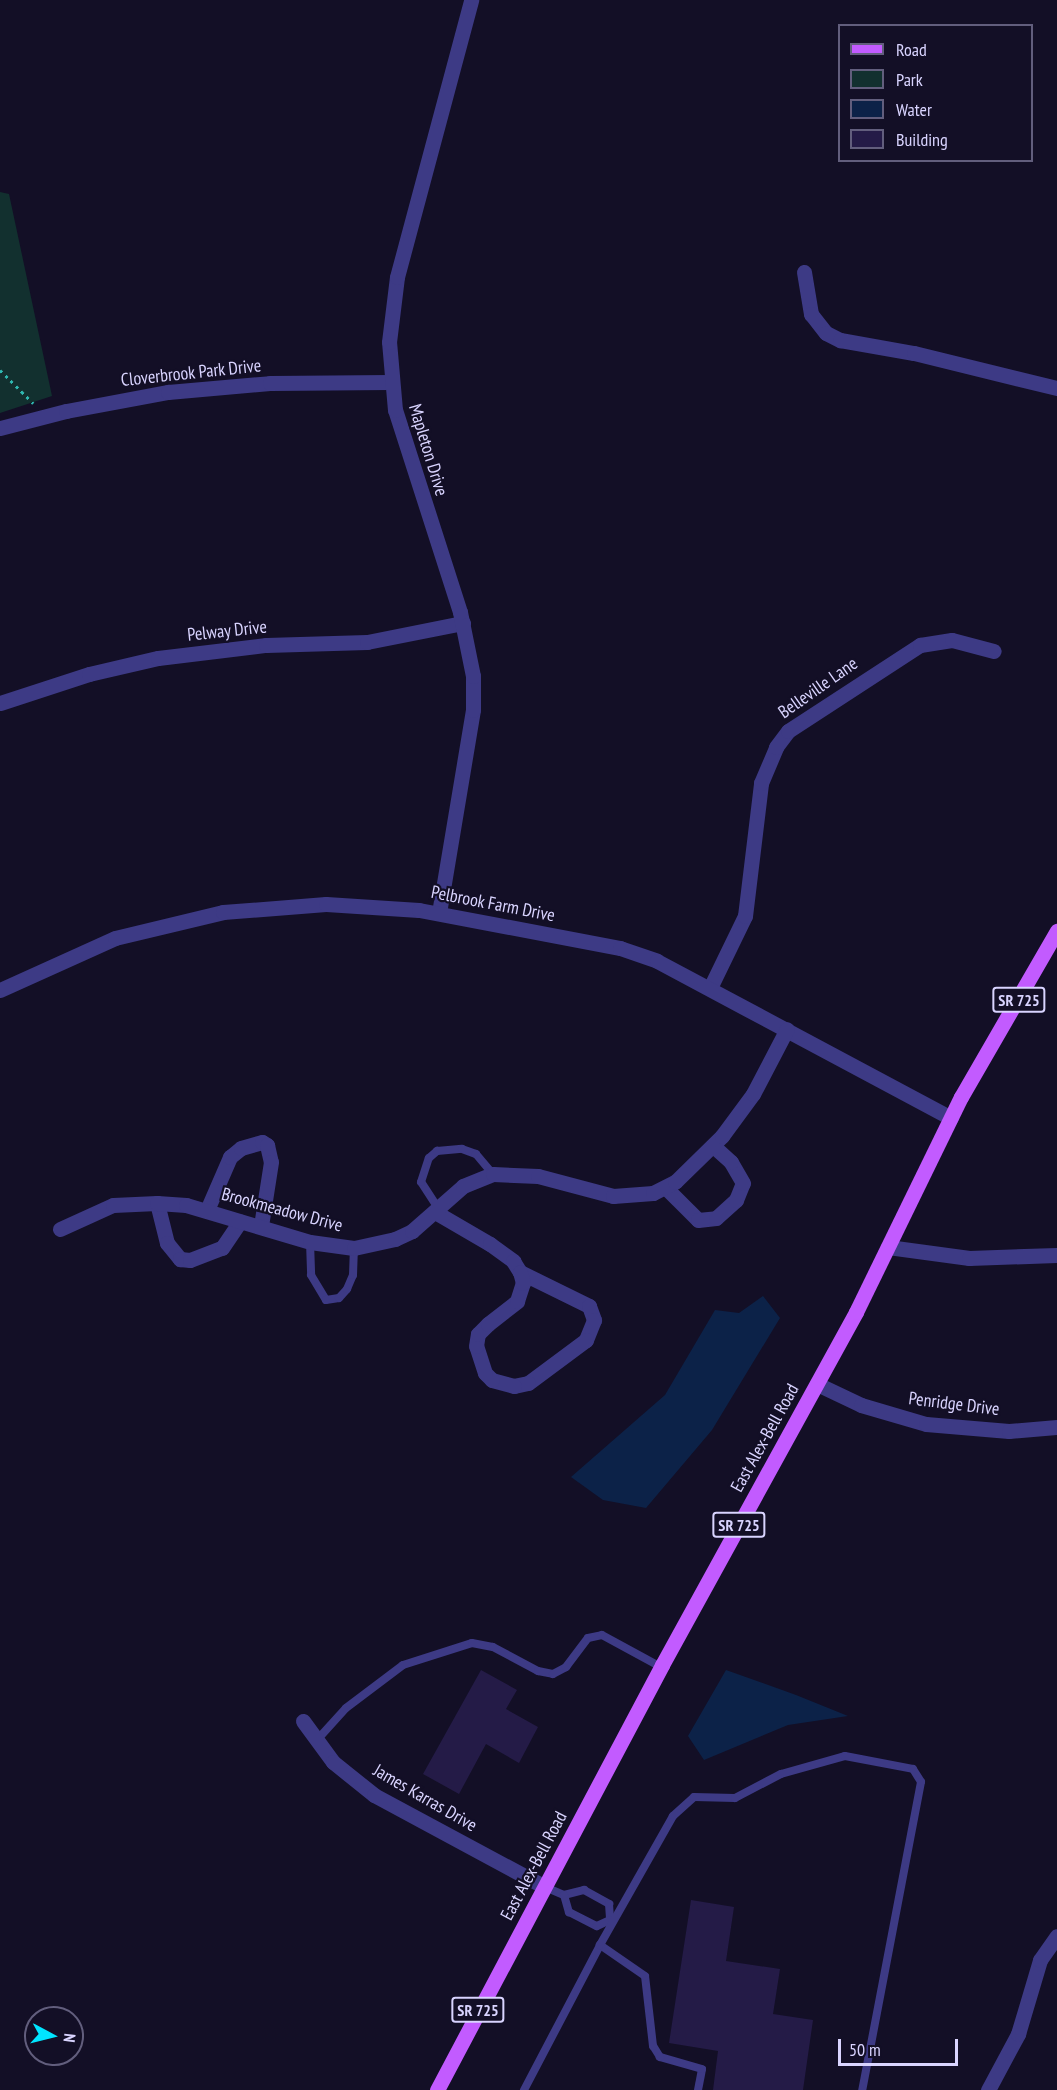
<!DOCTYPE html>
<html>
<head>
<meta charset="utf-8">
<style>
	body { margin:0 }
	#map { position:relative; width:1057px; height:2090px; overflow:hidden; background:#130f26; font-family:"PT Sans Narrow",sans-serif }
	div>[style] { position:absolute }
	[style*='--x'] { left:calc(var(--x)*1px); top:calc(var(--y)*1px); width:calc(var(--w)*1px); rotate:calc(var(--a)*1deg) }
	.green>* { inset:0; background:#12302f }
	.water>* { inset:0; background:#0c2248 }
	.building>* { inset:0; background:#241b47 }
	.path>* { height:3px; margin-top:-1.5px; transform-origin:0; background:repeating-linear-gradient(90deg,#2fb8b0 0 3px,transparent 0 7.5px) }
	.lane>* { height:8px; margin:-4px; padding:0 4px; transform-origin:4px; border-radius:4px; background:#3d3a85 }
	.street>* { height:15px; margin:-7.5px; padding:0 7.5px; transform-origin:7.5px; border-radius:7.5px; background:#3d3a85 }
	.primary>* { height:15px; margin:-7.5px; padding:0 7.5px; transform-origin:7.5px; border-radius:7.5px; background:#c25bff }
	span { translate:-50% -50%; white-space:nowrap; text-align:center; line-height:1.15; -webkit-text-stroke:4.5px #130f26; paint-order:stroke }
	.shield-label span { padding:2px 4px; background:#130f26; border:2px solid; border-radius:4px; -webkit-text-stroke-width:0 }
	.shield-label { font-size:16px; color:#d9d4ff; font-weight:700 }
	.street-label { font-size:18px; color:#d9d4ff }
	.legend { position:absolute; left:838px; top:24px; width:195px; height:138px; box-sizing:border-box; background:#130f26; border:2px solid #625e7d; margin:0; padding:8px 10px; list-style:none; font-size:18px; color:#d9d4ff }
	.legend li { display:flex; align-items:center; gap:12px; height:30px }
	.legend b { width:30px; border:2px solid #625e7d }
	.north { position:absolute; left:24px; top:2006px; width:60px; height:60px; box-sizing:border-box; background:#130f26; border:2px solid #625e7d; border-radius:50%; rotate:97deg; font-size:16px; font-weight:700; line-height:24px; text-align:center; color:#d9d4ff }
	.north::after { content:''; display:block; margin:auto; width:21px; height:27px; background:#00e5ff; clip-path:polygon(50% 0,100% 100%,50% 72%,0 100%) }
	.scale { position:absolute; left:838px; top:2039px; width:120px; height:27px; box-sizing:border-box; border:3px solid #d9d4ff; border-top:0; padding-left:8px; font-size:18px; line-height:21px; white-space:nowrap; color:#d9d4ff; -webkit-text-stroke:4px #130f26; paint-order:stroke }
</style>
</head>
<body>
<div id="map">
	<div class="green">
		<i style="clip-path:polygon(0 192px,9px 194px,52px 396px,0 413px)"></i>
	</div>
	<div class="water">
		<i style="clip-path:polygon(763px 1296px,780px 1318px,712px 1430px,646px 1508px,603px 1500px,571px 1477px,665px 1395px,715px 1310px,739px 1313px)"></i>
		<i style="clip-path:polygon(726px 1670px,796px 1695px,848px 1716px,788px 1725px,704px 1760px,688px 1736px)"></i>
	</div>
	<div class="building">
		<i style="clip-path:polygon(481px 1670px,517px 1690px,506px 1709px,538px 1727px,519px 1763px,486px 1744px,459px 1794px,423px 1774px)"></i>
		<i style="clip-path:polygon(691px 1900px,734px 1907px,726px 1961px,780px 1969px,773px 2014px,813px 2020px,803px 2090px,713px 2090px,718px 2051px,669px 2043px)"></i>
	</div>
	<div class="path">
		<i style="--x:0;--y:370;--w:47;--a:45"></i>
	</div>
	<div class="lane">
		<i style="--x:438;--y:1208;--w:31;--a:-123"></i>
		<i style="--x:421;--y:1182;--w:25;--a:-72"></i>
		<i style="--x:429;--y:1158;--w:11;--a:-41"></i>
		<i style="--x:437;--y:1151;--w:25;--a:-5"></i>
		<i style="--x:462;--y:1149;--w:15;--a:20"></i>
		<i style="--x:476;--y:1154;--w:26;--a:50"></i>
		<i style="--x:310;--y:1242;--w:33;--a:88"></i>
		<i style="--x:311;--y:1275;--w:29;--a:59"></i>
		<i style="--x:326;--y:1300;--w:13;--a:-9"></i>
		<i style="--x:339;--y:1298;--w:12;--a:-48"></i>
		<i style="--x:347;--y:1289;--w:15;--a:-67"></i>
		<i style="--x:353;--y:1275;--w:27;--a:-88"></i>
		<i style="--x:317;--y:1740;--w:43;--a:-47.8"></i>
		<i style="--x:346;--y:1708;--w:71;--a:-37"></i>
		<i style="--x:403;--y:1665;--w:72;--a:-17.7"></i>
		<i style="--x:472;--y:1643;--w:21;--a:11"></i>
		<i style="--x:493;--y:1647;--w:51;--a:28.1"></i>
		<i style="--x:538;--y:1671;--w:15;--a:11"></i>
		<i style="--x:553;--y:1674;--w:15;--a:-28"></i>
		<i style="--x:566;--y:1667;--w:36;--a:-53"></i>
		<i style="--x:588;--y:1638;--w:14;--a:-12"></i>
		<i style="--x:602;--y:1635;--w:67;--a:28.5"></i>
		<i style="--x:545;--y:1887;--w:21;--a:23"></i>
		<i style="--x:564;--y:1895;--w:21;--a:-14"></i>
		<i style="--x:584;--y:1890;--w:29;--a:29"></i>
		<i style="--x:609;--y:1904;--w:16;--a:86"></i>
		<i style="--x:564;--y:1895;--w:18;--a:74"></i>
		<i style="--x:569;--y:1912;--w:31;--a:27"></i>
		<i style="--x:597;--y:1926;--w:14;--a:-25"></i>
		<i style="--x:524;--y:2090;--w:164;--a:-62.3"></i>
		<i style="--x:698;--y:2090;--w:21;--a:-79"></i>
		<i style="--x:702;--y:2069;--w:44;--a:-164.1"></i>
		<i style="--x:660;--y:2057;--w:13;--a:-122"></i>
		<i style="--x:653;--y:2046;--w:70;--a:-96.5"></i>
		<i style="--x:645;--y:1976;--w:55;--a:-145.4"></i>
		<i style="--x:600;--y:1945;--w:148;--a:-60.5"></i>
		<i style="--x:673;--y:1816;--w:28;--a:-42"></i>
		<i style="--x:694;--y:1797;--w:41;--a:1.4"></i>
		<i style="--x:735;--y:1798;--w:52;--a:-27.6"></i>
		<i style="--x:781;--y:1774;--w:66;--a:-15.7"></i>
		<i style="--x:845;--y:1756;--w:69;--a:10.8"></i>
		<i style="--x:913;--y:1769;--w:15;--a:58"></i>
		<i style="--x:921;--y:1782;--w:314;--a:100.8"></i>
	</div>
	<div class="street">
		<i style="--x:804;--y:272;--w:43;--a:80.5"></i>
		<i style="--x:811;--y:314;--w:24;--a:52"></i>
		<i style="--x:826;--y:333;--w:16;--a:27"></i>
		<i style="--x:840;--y:340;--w:75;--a:10"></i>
		<i style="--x:914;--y:353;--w:147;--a:13.8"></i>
		<i style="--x:0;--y:428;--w:68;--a:-14.4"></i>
		<i style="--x:66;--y:411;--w:104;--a:-10.6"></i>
		<i style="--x:168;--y:392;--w:102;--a:-5"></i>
		<i style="--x:270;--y:383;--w:120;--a:-0.5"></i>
		<i style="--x:0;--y:703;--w:94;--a:-18"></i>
		<i style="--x:89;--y:674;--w:71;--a:-13.1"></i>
		<i style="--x:158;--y:658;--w:109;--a:-6.9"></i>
		<i style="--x:266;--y:645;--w:101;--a:-1.7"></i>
		<i style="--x:367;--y:642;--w:98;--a:-11.2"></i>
		<i style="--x:439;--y:913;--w:206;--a:-80.5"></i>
		<i style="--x:473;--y:710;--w:34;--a:-90"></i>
		<i style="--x:473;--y:676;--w:65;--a:-101.5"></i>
		<i style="--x:460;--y:612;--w:212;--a:-107.8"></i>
		<i style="--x:395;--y:410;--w:68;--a:-95"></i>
		<i style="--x:389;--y:342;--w:65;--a:-83"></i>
		<i style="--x:397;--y:277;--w:287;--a:-75"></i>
		<i style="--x:710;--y:988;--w:80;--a:-64.1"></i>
		<i style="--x:745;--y:916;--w:134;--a:-83.1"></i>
		<i style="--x:761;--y:783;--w:39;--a:-67"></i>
		<i style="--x:776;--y:747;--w:20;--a:-53"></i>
		<i style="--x:788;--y:731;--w:158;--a:-33.1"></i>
		<i style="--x:920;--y:645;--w:32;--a:-9"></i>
		<i style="--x:952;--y:640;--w:43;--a:14.7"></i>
		<i style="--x:0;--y:990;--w:126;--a:-24.3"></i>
		<i style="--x:115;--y:938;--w:111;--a:-13.5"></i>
		<i style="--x:223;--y:912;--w:103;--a:-4.4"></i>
		<i style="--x:326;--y:904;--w:93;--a:3.7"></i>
		<i style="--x:419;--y:910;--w:205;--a:10.7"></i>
		<i style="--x:620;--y:948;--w:39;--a:19"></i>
		<i style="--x:657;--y:961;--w:333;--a:28.1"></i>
		<i style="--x:666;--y:1188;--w:45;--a:45"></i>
		<i style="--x:698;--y:1220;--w:18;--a:-6"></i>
		<i style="--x:716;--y:1218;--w:27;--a:-42"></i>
		<i style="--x:736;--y:1200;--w:18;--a:-68"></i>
		<i style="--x:743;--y:1183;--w:24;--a:-120"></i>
		<i style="--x:731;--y:1162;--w:24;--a:-138"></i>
		<i style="--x:157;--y:1203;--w:41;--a:76"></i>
		<i style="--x:167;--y:1243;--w:21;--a:51"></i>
		<i style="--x:180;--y:1259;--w:10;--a:6"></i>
		<i style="--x:190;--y:1260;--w:34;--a:-21"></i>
		<i style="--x:222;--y:1248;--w:32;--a:-56"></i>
		<i style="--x:207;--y:1210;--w:58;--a:-66.5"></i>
		<i style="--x:230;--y:1157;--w:14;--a:-39"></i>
		<i style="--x:241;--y:1148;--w:22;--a:-16"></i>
		<i style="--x:262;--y:1142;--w:6;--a:31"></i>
		<i style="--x:267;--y:1145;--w:17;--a:77"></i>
		<i style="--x:271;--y:1162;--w:65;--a:98.9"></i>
		<i style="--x:435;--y:1212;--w:64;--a:30.2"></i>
		<i style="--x:490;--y:1244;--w:29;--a:36"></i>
		<i style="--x:513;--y:1261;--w:13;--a:58"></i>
		<i style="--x:60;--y:1229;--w:58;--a:-24.4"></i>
		<i style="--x:113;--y:1205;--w:44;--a:-2.6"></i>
		<i style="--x:157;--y:1203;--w:29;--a:4"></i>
		<i style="--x:186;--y:1205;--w:129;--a:16.6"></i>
		<i style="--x:310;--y:1242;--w:44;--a:7.8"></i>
		<i style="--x:354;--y:1248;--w:42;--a:-12.4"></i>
		<i style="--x:395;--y:1239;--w:19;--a:-25"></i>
		<i style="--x:412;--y:1231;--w:68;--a:-41.4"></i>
		<i style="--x:463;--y:1186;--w:32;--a:-22"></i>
		<i style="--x:493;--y:1174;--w:45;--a:2.5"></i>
		<i style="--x:538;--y:1176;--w:78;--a:14.9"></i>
		<i style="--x:613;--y:1196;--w:40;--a:-4.3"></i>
		<i style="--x:653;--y:1193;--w:25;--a:-27"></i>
		<i style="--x:675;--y:1182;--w:66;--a:-44.4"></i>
		<i style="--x:722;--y:1136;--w:52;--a:-53.6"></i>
		<i style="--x:753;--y:1094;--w:73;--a:-62.4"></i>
		<i style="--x:888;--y:1247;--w:82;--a:7.7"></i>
		<i style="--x:969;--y:1258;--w:88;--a:-2"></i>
		<i style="--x:520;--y:1272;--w:77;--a:26.2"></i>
		<i style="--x:589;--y:1306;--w:15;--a:70"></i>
		<i style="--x:594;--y:1320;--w:22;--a:112"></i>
		<i style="--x:586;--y:1340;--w:72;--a:143.4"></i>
		<i style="--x:528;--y:1383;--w:14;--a:168"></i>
		<i style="--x:514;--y:1386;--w:23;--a:-165"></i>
		<i style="--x:492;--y:1380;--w:10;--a:-135"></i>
		<i style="--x:485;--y:1373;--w:28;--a:-108"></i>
		<i style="--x:476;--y:1346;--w:12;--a:-81"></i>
		<i style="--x:478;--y:1334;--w:14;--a:-45"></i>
		<i style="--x:488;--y:1324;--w:37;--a:-38"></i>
		<i style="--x:517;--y:1301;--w:19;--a:-72"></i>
		<i style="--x:523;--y:1283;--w:11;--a:-105"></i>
		<i style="--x:817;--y:1384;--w:49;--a:25.5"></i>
		<i style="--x:861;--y:1405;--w:68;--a:16.3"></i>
		<i style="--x:926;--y:1424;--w:83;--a:4.8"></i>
		<i style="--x:1009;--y:1431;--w:48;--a:-4.8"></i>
		<i style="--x:303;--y:1721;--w:51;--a:53.8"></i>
		<i style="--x:333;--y:1762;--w:53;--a:38.8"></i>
		<i style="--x:374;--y:1795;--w:194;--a:28.3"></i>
		<i style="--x:988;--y:2090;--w:64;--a:-61.8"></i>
		<i style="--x:1018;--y:2034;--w:77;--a:-73.4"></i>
		<i style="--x:1040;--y:1960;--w:29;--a:-55"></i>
	</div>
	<div class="primary">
		<i style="--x:437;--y:2090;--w:481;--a:-62.1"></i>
		<i style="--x:662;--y:1665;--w:403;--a:-61.2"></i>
		<i style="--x:856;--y:1312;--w:239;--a:-64"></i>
		<i style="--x:961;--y:1097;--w:192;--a:-60"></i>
	</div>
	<div class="shield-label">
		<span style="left:1019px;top:1000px">SR 725</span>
		<span style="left:739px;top:1525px">SR 725</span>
		<span style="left:478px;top:2010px">SR 725</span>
	</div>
	<div class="street-label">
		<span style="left:191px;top:373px;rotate:-6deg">Cloverbrook Park Drive</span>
		<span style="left:428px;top:450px;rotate:73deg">Mapleton Drive</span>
		<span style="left:227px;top:631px;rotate:-6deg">Pelway Drive</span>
		<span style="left:818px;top:688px;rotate:-35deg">Belleville Lane</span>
		<span style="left:493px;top:904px;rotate:11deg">Pelbrook Farm Drive</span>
		<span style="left:282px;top:1210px;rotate:15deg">Brookmeadow Drive</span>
		<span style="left:954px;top:1404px;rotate:7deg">Penridge Drive</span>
		<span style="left:765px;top:1438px;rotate:-61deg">East Alex-Bell Road</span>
		<span style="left:425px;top:1798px;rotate:30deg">James Karras Drive</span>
		<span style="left:534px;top:1866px;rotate:-62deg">East Alex-Bell Road</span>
	</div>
	<ul class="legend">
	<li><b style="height:8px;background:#c25bff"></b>Road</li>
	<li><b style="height:16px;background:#12302f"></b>Park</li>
	<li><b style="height:16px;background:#0c2248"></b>Water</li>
	<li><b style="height:16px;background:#241b47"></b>Building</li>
	</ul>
	<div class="north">N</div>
	<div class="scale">50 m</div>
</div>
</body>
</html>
